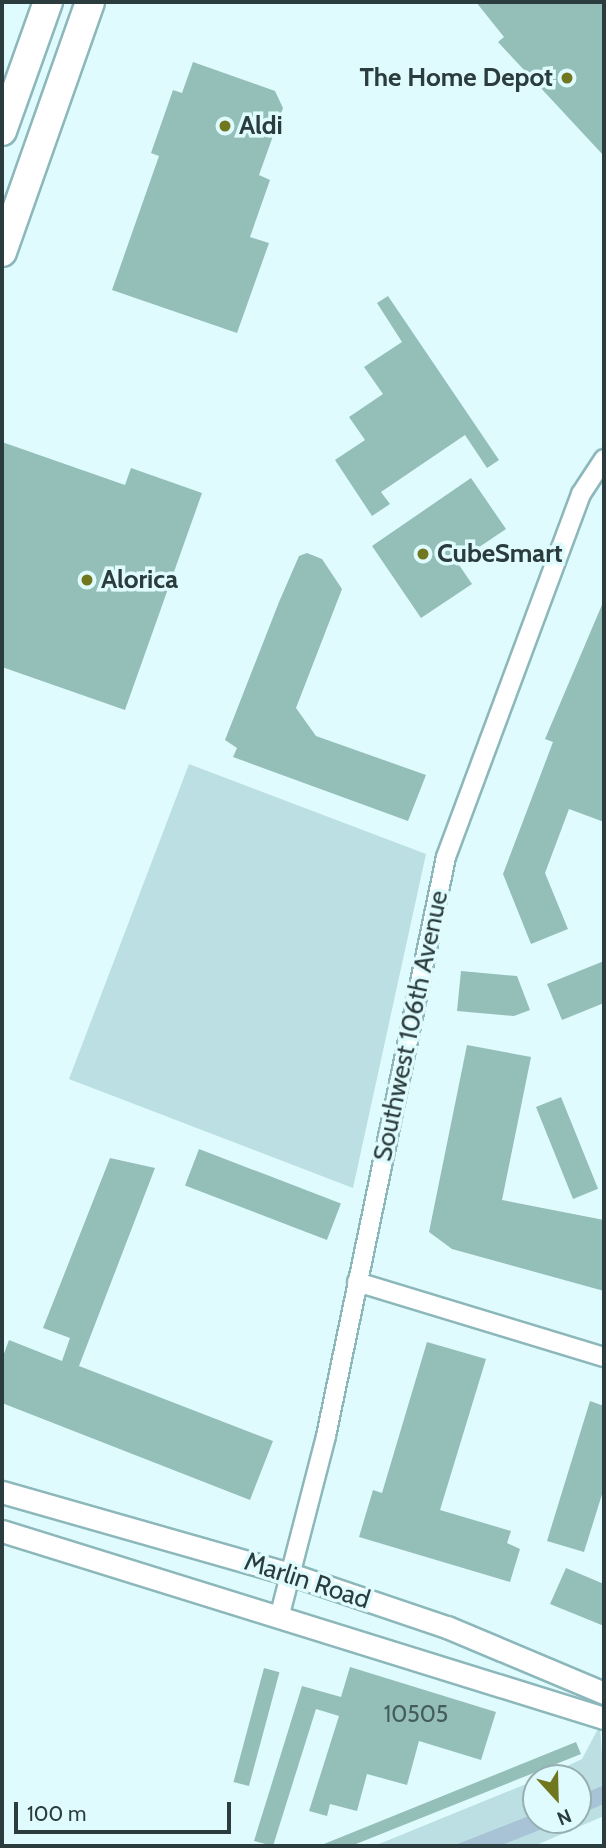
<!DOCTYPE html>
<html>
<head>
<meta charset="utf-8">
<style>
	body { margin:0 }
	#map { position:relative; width:606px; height:1848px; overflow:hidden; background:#e0fbfd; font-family:Cabin,sans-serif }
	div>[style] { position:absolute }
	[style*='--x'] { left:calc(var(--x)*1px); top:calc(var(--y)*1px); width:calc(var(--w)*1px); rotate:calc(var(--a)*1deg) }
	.green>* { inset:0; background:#bbdfe2 }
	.water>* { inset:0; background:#a8c2d6 }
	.building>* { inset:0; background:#94bfb9; transform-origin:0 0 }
	.roads { filter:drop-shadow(2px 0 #8cb7bb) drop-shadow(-2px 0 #8cb7bb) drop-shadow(0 2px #8cb7bb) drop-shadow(0 -2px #8cb7bb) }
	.minor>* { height:18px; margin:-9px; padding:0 9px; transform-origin:9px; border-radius:9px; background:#fff }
	.tertiary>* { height:21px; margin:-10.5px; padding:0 10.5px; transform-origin:10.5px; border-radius:10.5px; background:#fff }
	.trunk>* { height:28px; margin:-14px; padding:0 14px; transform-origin:14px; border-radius:14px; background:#fff }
	.dots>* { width:19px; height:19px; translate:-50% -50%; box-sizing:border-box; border:4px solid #e0fbfd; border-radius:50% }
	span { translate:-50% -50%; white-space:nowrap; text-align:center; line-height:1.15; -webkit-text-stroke:7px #e0fbfd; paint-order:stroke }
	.number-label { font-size:23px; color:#445d5c }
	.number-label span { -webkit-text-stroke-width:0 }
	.poi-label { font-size:26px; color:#2a3c3d; font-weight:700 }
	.right { translate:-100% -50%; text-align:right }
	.left { translate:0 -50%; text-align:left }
	.street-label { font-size:26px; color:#2a3c3d }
	.frame { position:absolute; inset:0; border:4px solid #2a3c3d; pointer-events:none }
	.north { position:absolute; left:522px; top:1764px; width:70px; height:70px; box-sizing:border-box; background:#e0fbfd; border:2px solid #97afb0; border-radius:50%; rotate:158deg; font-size:19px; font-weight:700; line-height:28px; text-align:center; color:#2a3c3d }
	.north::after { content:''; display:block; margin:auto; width:24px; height:32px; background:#71771f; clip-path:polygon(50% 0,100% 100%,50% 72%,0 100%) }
	.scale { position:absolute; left:14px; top:1802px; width:217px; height:32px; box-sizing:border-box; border:4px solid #2a3c3d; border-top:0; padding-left:9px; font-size:21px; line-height:24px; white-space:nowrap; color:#2a3c3d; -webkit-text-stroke:5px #e0fbfd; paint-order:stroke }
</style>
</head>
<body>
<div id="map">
	<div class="green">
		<i style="clip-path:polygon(189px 764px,426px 854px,353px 1188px,69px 1079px)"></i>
		<i style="clip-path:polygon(600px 1725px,604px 1785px,578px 1796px,578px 1778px,542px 1778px,582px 1759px)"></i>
		<i style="clip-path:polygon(536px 1780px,536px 1813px,452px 1846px,374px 1846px)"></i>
		<i style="clip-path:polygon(604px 1804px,604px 1816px,534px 1846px,500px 1846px)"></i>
	</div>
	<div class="water">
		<i style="clip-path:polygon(604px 1785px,604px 1804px,578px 1815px,578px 1796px)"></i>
		<i style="clip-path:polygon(536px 1813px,536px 1820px,565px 1820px,500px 1846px,452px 1846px)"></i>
	</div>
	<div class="building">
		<i style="clip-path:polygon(476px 2px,604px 2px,604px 156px,498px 42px,504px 37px)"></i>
		<i style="clip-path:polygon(193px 62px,275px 91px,283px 108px,259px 175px,270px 180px,250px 237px,269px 243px,237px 333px,112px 290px,159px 156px,151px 153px,173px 90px,182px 93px)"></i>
		<i style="clip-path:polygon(388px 296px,499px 460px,487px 468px,465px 435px,381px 492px,390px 504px,372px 516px,335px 460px,365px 440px,349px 417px,383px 394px,364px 367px,402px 342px,377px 303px)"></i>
		<i style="clip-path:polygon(2px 442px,125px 485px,131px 468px,202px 493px,125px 710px,2px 667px)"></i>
		<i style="clip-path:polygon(471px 478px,506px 529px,457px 562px,472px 584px,421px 618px,372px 546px)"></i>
		<i style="clip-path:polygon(307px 553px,322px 559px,342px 589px,296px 708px,316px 736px,426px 775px,408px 821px,233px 757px,237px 748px,225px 740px,279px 602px,299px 556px)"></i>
		<i style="clip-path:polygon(604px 600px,604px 822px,569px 809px,545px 873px,568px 929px,531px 944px,503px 874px,553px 742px,545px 739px)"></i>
		<i style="clip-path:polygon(604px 961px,604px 1003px,562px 1020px,547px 984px)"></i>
		<i style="clip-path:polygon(461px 971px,517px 976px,530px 1010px,514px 1016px,457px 1011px)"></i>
		<i style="clip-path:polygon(467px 1045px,531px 1057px,502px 1200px,604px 1220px,604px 1291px,452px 1249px,429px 1232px)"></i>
		<i style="left:561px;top:1097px;width:99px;height:27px;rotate:68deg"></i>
		<i style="left:199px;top:1149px;width:152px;height:39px;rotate:21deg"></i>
		<i style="clip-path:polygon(110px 1158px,155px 1168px,79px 1366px,273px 1441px,250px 1500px,2px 1403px,2px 1359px,9px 1340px,62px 1361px,70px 1338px,43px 1328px)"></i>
		<i style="clip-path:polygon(427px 1342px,486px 1359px,440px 1510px,511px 1531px,507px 1543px,520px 1549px,510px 1582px,359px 1537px,373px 1490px,382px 1493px)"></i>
		<i style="clip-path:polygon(590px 1401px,604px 1406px,604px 1488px,584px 1552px,547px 1541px)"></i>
		<i style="clip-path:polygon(566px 1568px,604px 1584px,604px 1626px,550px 1604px)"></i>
		<i style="clip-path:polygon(350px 1667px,496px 1712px,481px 1760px,419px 1741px,407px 1785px,367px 1774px,357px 1811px,330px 1804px,327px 1816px,309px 1811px,339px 1716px,316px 1709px,273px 1846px,254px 1841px,302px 1686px,341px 1697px)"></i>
		<i style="left:264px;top:1668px;width:16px;height:118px;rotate:15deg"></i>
		<i style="clip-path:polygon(576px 1742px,581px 1754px,351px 1846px,319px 1846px)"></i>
	</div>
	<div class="roads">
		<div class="minor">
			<i style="--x:357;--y:1282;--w:258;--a:16.9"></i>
			<i style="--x:280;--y:1614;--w:184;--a:-75.5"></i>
			<i style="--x:326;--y:1436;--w:591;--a:-78.29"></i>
			<i style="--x:446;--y:857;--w:387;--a:-69.6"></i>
			<i style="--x:581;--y:494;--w:42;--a:-56.7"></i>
		</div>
		<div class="tertiary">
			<i style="--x:2;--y:1492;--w:299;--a:15.9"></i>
			<i style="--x:290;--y:1574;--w:166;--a:18.7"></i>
			<i style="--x:447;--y:1627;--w:170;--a:22.8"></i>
			<i style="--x:2;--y:1531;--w:630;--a:17.26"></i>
		</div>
		<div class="trunk">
			<i style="--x:2;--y:131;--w:137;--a:-70.4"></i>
			<i style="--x:2;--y:252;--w:265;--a:-70.6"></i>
		</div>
	</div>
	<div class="dots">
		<i style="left:567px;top:78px;background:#71771f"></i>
		<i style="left:225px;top:126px;background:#71771f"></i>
		<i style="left:423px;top:554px;background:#71771f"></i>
		<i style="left:87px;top:580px;background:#71771f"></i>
	</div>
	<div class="number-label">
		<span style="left:416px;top:1714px">10505</span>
	</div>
	<div class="poi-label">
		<span class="right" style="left:553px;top:78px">The Home Depot</span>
		<span class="left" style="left:239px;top:126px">Aldi</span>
		<span class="left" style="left:437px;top:554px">CubeSmart</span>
		<span class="left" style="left:101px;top:580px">Alorica</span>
	</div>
	<div class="street-label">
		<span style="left:411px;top:1026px;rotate:-78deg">Southwest 106th Avenue</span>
		<span style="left:307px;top:1581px;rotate:18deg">Marlin Road</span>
	</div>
	<div class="frame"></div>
	<div class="north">N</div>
	<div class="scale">100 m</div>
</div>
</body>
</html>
